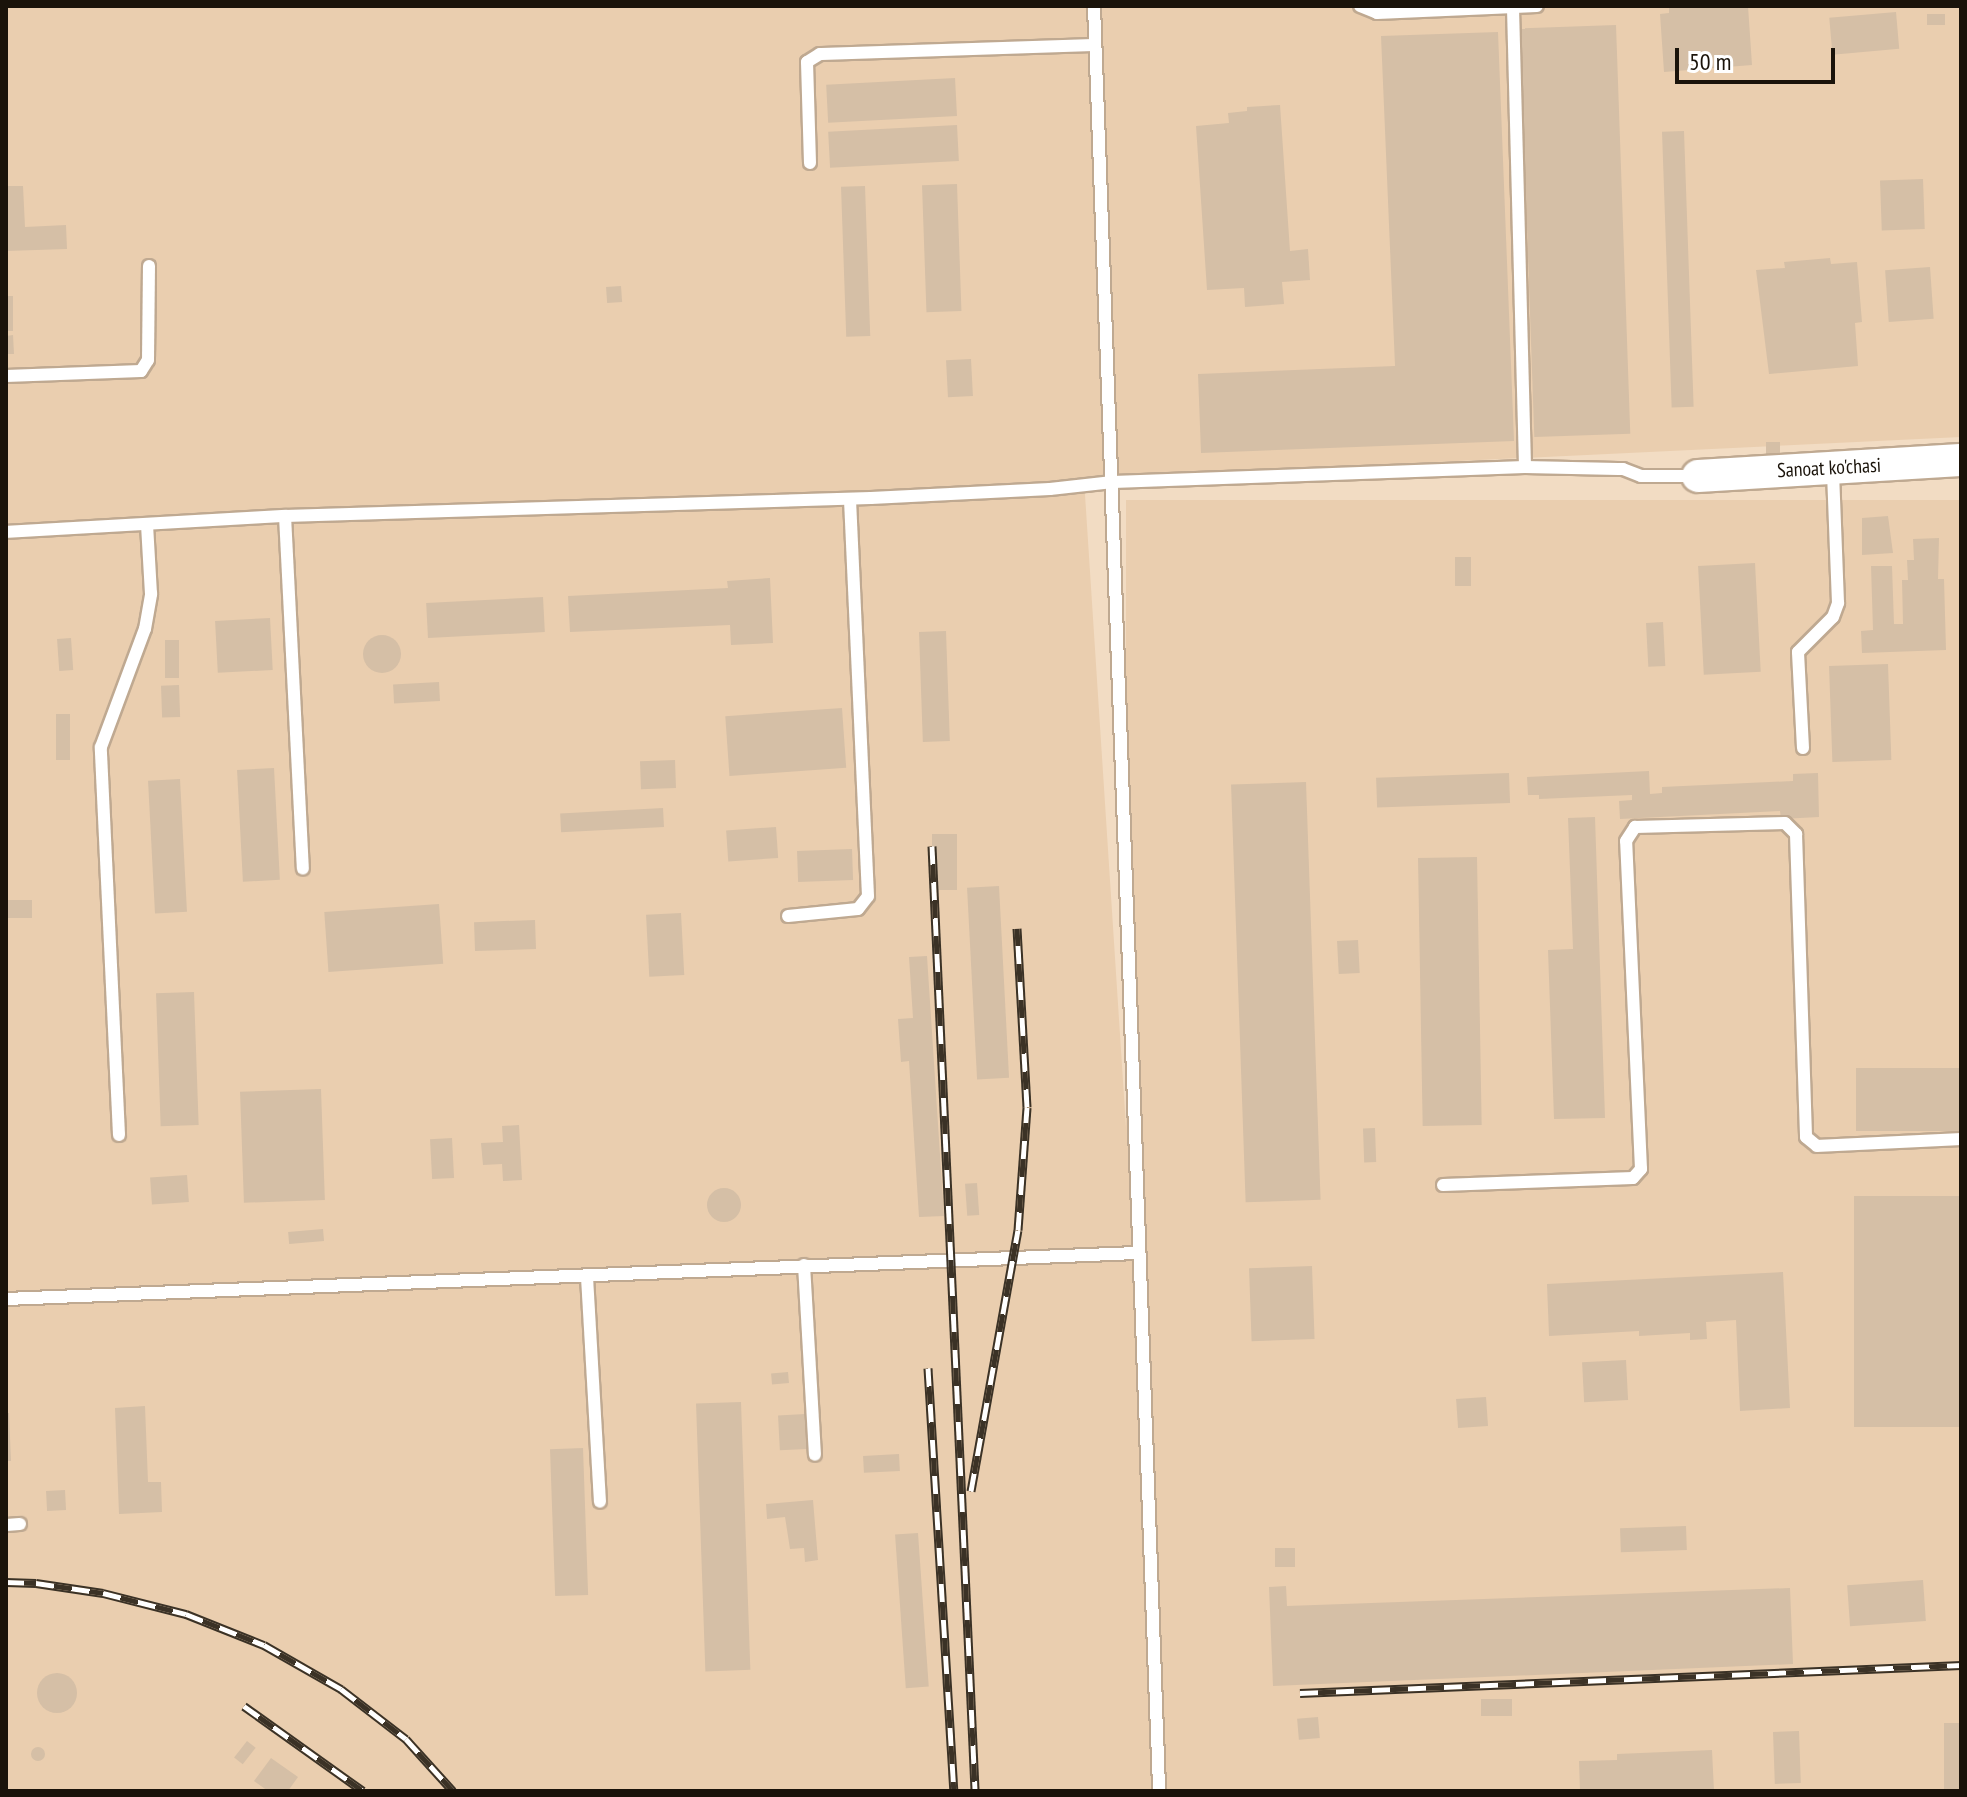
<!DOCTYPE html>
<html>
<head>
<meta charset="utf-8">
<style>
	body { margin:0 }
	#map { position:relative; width:1967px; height:1797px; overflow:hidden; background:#f2dcc3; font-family:"PT Sans Narrow",sans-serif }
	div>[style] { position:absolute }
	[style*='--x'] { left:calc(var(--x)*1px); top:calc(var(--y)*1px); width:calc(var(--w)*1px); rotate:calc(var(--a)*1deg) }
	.built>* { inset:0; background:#eaceaf; transform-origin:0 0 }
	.building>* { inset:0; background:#d5bfa6; transform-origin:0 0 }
	.round { border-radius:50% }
	.roads { filter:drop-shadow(2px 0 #bfa991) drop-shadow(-2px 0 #bfa991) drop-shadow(0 2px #bfa991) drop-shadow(0 -2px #bfa991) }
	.service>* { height:12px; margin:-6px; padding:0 6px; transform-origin:6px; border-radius:6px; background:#fff }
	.tertiary>* { height:32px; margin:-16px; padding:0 16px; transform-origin:16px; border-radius:16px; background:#fff }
	.rail>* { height:9px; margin-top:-4.5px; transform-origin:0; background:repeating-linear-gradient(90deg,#fff 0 18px,#3b3226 0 36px); box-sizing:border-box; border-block:2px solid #3b3226 }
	span { translate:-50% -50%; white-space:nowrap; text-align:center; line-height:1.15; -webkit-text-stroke:8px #fff; paint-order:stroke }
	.street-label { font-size:20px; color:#1a130a }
	.frame { position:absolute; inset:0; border:8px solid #1a130a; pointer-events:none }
	.scale { position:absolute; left:1675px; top:48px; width:160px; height:36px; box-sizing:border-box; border:4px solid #1a130a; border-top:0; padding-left:10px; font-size:24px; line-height:28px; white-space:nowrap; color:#1a130a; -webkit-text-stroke:6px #fff; paint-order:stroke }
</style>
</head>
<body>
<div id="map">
	<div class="built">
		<i style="clip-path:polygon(6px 6px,1961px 6px,1961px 437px,1084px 479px,1169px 1791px,6px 1791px)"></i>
		<i style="left:1961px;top:500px;width:1291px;height:835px;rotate:90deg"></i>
	</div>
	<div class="building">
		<i style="clip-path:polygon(1669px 6px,1748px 6px,1752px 65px,1664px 72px,1660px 14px,1669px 13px)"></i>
		<i style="left:1896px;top:12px;width:37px;height:67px;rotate:85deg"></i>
		<i style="left:1945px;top:14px;width:11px;height:18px;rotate:90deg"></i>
		<i style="left:1616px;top:25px;width:409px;height:96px;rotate:88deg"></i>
		<i style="clip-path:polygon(1498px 32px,1514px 441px,1201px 453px,1198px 374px,1395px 366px,1381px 36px)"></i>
		<i style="left:955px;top:78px;width:38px;height:129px;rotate:87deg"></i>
		<i style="clip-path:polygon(1280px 105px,1290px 251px,1308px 249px,1310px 280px,1282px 282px,1284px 304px,1245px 307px,1244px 288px,1207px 290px,1196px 126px,1229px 123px,1228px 113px,1247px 111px,1247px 107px)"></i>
		<i style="left:957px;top:125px;width:36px;height:129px;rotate:87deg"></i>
		<i style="left:1684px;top:131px;width:276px;height:22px;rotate:88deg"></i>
		<i style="left:1923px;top:179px;width:50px;height:43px;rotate:88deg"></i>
		<i style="left:957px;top:184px;width:127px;height:35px;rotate:88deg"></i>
		<i style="clip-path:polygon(6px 186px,23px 186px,25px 227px,66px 225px,67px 249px,6px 251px)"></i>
		<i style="left:865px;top:186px;width:150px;height:24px;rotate:88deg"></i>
		<i style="clip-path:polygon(1830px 258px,1831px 264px,1857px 262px,1862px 322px,1855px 323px,1858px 366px,1769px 374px,1756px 270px,1785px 268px,1784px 262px)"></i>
		<i style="left:1930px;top:267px;width:52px;height:45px;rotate:86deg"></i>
		<i style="left:621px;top:286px;width:16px;height:15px;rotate:86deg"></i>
		<i style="left:6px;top:296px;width:7px;height:35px"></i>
		<i style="clip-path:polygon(13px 335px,14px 354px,6px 354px,6px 336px)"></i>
		<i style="left:971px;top:359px;width:37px;height:25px;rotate:87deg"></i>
		<i style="left:1766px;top:442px;width:14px;height:17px"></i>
		<i style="clip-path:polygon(1888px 516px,1893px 553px,1862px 555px,1862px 518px)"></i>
		<i style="clip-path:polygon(1939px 538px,1938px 579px,1944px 579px,1946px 650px,1862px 653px,1861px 631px,1873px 630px,1871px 566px,1892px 566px,1894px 624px,1903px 624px,1902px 580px,1908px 580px,1907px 560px,1914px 560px,1913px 539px)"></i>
		<i style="left:1455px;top:557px;width:16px;height:29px"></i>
		<i style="left:1755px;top:563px;width:109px;height:57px;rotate:87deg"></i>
		<i style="clip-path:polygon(770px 578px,773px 643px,731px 645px,730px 625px,570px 632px,568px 596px,728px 588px,727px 581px)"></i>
		<i style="left:543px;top:597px;width:35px;height:117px;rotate:87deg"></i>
		<i style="left:270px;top:618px;width:52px;height:55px;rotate:87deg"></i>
		<i style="left:1663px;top:622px;width:44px;height:17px;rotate:87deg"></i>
		<i style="left:946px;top:631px;width:110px;height:27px;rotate:88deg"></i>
		<i class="round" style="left:363px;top:635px;width:38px;height:38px"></i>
		<i style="left:71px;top:638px;width:32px;height:14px;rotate:86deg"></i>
		<i style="left:179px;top:640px;width:38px;height:14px;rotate:90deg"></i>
		<i style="left:1888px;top:664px;width:96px;height:59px;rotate:88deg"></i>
		<i style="left:439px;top:682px;width:19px;height:46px;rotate:87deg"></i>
		<i style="left:179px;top:685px;width:32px;height:18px;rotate:88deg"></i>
		<i style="left:842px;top:708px;width:60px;height:117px;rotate:86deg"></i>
		<i style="left:56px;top:714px;width:14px;height:46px"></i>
		<i style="left:675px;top:760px;width:28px;height:35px;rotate:88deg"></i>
		<i style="left:274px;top:768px;width:112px;height:37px;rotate:87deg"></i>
		<i style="clip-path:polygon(1649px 771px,1650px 794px,1662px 793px,1662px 787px,1793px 781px,1793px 774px,1818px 773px,1819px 817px,1781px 819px,1780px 811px,1620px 819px,1619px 801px,1632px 800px,1632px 795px,1539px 799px,1539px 795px,1528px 795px,1527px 777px)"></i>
		<i style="left:1509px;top:773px;width:30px;height:133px;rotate:88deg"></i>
		<i style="left:180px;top:779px;width:133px;height:32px;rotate:87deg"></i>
		<i style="left:1306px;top:782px;width:418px;height:75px;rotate:88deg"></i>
		<i style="left:663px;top:808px;width:19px;height:103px;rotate:87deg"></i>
		<i style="clip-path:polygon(1595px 817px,1605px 1118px,1554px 1119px,1548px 950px,1573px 949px,1568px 818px)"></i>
		<i style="left:776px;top:827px;width:31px;height:50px;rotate:86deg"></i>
		<i style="left:932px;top:834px;width:25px;height:56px"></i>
		<i style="left:852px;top:849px;width:31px;height:55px;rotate:88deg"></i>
		<i style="left:1477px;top:857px;width:268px;height:59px;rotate:89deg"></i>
		<i style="left:999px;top:886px;width:192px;height:32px;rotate:87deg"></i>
		<i style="left:32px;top:900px;width:18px;height:26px;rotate:90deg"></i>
		<i style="left:439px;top:904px;width:60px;height:115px;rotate:86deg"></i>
		<i style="left:681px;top:913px;width:62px;height:35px;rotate:87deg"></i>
		<i style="left:535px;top:920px;width:29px;height:61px;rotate:88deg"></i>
		<i style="left:1358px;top:940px;width:33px;height:21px;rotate:87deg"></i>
		<i style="clip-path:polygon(927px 956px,944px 1216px,919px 1217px,909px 1061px,901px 1062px,898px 1019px,913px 1018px,909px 957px)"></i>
		<i style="left:194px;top:992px;width:133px;height:38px;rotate:88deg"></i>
		<i style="left:1961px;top:1068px;width:63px;height:105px;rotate:90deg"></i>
		<i style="left:321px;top:1089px;width:111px;height:81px;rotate:88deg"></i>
		<i style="clip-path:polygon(519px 1125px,522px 1180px,503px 1181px,502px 1164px,483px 1165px,481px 1143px,503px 1142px,502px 1126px)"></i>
		<i style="left:1375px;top:1128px;width:34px;height:12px;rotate:88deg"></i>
		<i style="left:452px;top:1138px;width:40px;height:22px;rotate:87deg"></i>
		<i style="left:187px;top:1175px;width:27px;height:37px;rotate:86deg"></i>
		<i style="left:977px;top:1183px;width:32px;height:12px;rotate:86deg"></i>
		<i class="round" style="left:707px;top:1188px;width:34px;height:34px"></i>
		<i style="left:1961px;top:1196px;width:231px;height:107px;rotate:90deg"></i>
		<i style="left:323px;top:1229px;width:12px;height:35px;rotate:85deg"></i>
		<i style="left:1312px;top:1266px;width:73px;height:63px;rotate:88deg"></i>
		<i style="clip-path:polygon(1783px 1272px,1790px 1408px,1740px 1411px,1736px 1320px,1706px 1322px,1707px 1339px,1690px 1340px,1690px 1333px,1639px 1336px,1639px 1331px,1549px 1336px,1547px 1284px)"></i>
		<i style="left:1626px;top:1360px;width:40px;height:44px;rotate:87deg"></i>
		<i style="left:788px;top:1372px;width:11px;height:17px;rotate:85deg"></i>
		<i style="left:1486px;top:1397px;width:29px;height:30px;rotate:86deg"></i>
		<i style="left:741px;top:1402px;width:268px;height:45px;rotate:88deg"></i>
		<i style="clip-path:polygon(145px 1406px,148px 1482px,161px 1482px,162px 1512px,119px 1514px,115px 1408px)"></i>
		<i style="clip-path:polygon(6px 1413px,9px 1413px,11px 1461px,6px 1461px)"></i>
		<i style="left:805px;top:1414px;width:35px;height:27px;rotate:87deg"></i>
		<i style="left:583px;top:1448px;width:147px;height:33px;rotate:88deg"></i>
		<i style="left:899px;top:1454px;width:17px;height:36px;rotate:87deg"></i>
		<i style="left:65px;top:1490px;width:20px;height:19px;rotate:87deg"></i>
		<i style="clip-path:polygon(813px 1500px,818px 1560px,805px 1562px,804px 1548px,790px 1549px,785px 1517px,767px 1519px,766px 1504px)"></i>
		<i style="left:1686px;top:1526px;width:24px;height:66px;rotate:88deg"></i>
		<i style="left:918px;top:1533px;width:154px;height:23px;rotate:86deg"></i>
		<i style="left:1275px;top:1548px;width:20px;height:19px"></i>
		<i style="left:1923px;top:1580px;width:41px;height:76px;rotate:86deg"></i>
		<i style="clip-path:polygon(1286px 1586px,1287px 1606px,1790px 1588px,1793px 1664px,1273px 1686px,1269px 1587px)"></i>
		<i class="round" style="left:37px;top:1673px;width:40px;height:40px"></i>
		<i style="left:1512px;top:1699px;width:17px;height:31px;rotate:90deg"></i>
		<i style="left:1318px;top:1717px;width:21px;height:21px;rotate:85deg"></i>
		<i style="left:1944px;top:1723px;width:17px;height:68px"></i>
		<i style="left:1799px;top:1731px;width:52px;height:26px;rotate:88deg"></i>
		<i style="left:247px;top:1741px;width:11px;height:21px;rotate:38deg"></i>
		<i class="round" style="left:31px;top:1747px;width:14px;height:14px"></i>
		<i style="clip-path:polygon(1712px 1750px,1714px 1791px,1580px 1791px,1579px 1761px,1617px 1760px,1617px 1754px)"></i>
		<i style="clip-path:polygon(271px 1758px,298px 1777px,288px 1791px,268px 1791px,254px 1781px)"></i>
	</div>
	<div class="roads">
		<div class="service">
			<i style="--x:1094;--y:6;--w:1786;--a:87.91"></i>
			<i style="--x:1360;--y:6;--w:18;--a:22"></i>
			<i style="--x:1377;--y:13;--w:160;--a:-2.5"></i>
			<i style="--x:1513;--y:8;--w:459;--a:88.5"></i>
			<i style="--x:810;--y:163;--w:101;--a:-91.7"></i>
			<i style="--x:807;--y:62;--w:15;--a:-32"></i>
			<i style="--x:820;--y:54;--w:275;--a:-1.9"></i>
			<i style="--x:6;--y:376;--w:135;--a:-2.1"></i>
			<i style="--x:141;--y:371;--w:13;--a:-58"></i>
			<i style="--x:148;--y:360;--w:94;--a:-89.4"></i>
			<i style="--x:285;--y:516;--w:353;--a:87.1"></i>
			<i style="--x:6;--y:532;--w:279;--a:-3.3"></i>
			<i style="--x:285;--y:516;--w:586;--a:-1.76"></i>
			<i style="--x:871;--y:498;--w:179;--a:-2.9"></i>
			<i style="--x:1050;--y:489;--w:63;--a:-6.3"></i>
			<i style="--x:1113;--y:482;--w:412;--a:-2.1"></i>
			<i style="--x:1525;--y:467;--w:98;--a:1.2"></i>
			<i style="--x:1623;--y:469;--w:19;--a:21"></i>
			<i style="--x:1641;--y:476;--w:57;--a:0"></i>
			<i style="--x:1803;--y:748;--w:96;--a:-93"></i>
			<i style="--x:1798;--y:652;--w:49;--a:-45"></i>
			<i style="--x:1833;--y:617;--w:15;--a:-70"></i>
			<i style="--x:1838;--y:603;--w:132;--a:-92.2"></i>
			<i style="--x:788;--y:916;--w:70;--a:-5.7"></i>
			<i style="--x:858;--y:909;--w:16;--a:-52"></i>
			<i style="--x:868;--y:896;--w:397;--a:-92.6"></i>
			<i style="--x:119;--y:1135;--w:388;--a:-92.7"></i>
			<i style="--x:101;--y:747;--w:126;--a:-69.6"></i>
			<i style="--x:145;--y:629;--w:36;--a:-80"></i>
			<i style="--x:151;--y:594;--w:70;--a:-93.3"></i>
			<i style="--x:1443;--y:1185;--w:190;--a:-2.1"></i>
			<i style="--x:1633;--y:1178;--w:12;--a:-48"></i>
			<i style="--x:1641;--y:1169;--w:328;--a:-92.6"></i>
			<i style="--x:1626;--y:841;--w:17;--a:-57"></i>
			<i style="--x:1635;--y:827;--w:150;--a:-1.5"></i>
			<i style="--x:1785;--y:823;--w:16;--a:45"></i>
			<i style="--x:1796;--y:834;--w:303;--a:88.1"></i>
			<i style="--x:1806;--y:1137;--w:14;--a:39"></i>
			<i style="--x:1817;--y:1146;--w:144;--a:-2.8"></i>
			<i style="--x:804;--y:1265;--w:190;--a:86.7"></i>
			<i style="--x:587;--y:1277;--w:225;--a:86.7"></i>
			<i style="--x:6;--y:1299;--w:1133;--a:-2.33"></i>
			<i style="--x:6;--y:1525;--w:14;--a:-4"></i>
		</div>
		<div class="tertiary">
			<i style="--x:1698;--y:476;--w:263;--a:-3.5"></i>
		</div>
	</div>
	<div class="rail">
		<i style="--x:932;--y:846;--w:946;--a:87.39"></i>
		<i style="--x:928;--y:1368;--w:424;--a:86.5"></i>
		<i style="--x:971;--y:1491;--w:265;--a:-79.8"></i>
		<i style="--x:1018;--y:1230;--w:123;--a:-85.8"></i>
		<i style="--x:1027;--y:1107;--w:179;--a:-93.2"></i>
		<i style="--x:6;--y:1582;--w:30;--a:2"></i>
		<i style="--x:36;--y:1583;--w:68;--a:8.5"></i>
		<i style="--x:103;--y:1593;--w:86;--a:14.2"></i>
		<i style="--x:186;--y:1614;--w:84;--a:21.7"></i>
		<i style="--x:264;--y:1645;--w:89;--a:29.7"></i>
		<i style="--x:341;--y:1689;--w:82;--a:37.6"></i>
		<i style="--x:406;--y:1739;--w:70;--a:47.9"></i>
		<i style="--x:1300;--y:1693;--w:662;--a:-2.43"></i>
		<i style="--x:244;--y:1706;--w:146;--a:35.5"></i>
	</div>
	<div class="street-label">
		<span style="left:1829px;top:468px;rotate:-3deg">Sanoat ko'chasi</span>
	</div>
	<div class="frame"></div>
	<div class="scale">50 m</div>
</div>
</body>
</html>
